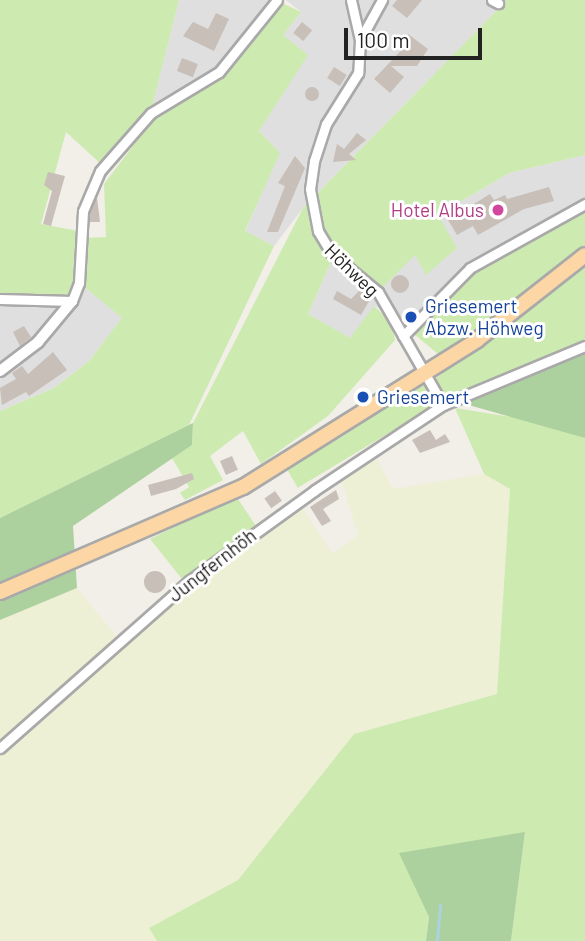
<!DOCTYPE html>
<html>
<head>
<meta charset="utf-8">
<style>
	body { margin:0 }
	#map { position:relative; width:585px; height:941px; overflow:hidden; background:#f2efe9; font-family:Barlow,sans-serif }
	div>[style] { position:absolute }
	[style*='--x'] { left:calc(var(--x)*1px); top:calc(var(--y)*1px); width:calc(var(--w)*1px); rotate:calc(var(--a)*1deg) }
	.residential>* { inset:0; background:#e0dfdf }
	.farmland>* { inset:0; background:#eef0d5 }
	.grass>* { inset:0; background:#cdebb0; transform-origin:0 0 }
	.forest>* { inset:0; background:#add19e }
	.stream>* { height:2.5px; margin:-1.25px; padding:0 1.25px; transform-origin:1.25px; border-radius:1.25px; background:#aad3df }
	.building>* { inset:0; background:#c7bfb8; transform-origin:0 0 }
	.round { border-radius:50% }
	.roads { filter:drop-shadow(2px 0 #a9a9a9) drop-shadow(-2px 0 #a9a9a9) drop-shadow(0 2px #a9a9a9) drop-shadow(0 -2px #a9a9a9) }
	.minor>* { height:9px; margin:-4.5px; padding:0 4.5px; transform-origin:4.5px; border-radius:4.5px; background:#fff }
	.tertiary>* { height:10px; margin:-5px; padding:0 5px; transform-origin:5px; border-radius:5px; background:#fff }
	.primary>* { height:14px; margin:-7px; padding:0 7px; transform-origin:7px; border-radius:7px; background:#fcd6a4 }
	.dots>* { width:19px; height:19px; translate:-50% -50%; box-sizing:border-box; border:4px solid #fff; border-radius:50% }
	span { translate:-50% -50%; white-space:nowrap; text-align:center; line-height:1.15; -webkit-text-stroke:6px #fff; paint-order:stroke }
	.hotel-label { font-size:19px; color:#b23c85 }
	.right { translate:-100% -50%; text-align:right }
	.street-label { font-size:19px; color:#222 }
	.transit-label { font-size:19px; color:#164399 }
	.left { translate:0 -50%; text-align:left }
	.scale { position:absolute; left:344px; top:28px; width:138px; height:32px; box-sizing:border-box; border:4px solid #222; border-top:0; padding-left:9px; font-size:21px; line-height:24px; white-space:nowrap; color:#222; -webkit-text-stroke:5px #fff; paint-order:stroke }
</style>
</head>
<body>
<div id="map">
	<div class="residential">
		<i style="clip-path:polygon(179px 0,277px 0,219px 72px,151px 111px)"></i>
		<i style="clip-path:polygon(286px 0,507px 0,303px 208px,274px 246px,245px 232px,279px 153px,259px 131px,271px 110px,282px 35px,301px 12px)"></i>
		<i style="clip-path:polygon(585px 155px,585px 204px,535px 227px,403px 336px,393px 318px,375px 306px,350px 339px,308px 314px,332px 260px,378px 292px,415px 254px,427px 275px,438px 215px,509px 173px)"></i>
		<i style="clip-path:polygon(79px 283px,123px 318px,89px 361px,54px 388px,0 411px,0 299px,72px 301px)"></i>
	</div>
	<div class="farmland">
		<i style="clip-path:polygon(375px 456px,393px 489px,484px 474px,510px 488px,497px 694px,354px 734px,238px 880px,149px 928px,157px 941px,0 941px,0 620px,77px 588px,125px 647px,199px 580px,301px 506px,333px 554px,358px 535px,341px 479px)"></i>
	</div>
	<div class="grass">
		<i style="clip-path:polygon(0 0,179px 0,151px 111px,102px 165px,66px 132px,41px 224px,78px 231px,76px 282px,68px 294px,41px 302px,0 295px)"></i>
		<i style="clip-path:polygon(276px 0,301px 12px,283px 35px,308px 55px,259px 131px,280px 153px,245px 231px,274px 246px,189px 425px,0 518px,0 411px,54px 388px,89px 361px,122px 318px,83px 286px,85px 238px,106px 237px,104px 184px,154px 118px,219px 76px)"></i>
		<i style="clip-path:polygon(507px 0,585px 0,585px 155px,509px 173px,438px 215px,457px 248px,426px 275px,415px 255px,378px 292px,332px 260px,308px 314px,350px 338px,374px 306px,390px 321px,395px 340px,328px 416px,261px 464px,243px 431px,210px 456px,223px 480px,185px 500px,180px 493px,189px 487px,172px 458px,192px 445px,193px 423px,303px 208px)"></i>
		<i style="clip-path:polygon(585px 204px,585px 254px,521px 307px,438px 354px,414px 334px,470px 268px)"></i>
		<i style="clip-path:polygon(585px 265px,585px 342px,445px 400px,435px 379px)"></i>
		<i style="left:424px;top:385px;width:23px;height:161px;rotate:59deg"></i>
		<i style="clip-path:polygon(455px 408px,531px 420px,585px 438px,585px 941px,511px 941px,525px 832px,418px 888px,429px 917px,426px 941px,157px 941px,149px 928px,238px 880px,354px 734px,497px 694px,510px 489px,484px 474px)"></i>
		<i style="clip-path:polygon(236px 496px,256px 526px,182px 579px,150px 539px)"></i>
	</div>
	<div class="forest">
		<i style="clip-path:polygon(585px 347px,585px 438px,451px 400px)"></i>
		<i style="clip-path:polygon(193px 423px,192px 445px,73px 526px,77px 588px,0 620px,0 518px)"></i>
		<i style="clip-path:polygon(525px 832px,511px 941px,426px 941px,429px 917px,399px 853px)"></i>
	</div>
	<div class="stream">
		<i style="--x:437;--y:941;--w:36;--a:-85"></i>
	</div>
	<div class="building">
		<i style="clip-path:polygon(397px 0,422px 0,407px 18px,392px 6px)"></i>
		<i style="clip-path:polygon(216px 13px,229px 19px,214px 51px,183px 36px,193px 22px,208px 29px)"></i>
		<i style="left:302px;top:22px;width:13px;height:14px;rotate:39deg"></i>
		<i style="clip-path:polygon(408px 34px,428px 49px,417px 66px,391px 66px,404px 77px,390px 93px,374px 79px,409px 42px)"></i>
		<i style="left:182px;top:58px;width:17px;height:14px;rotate:21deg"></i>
		<i style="left:334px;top:67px;width:15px;height:13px;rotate:32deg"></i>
		<i class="round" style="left:305px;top:87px;width:14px;height:14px"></i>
		<i style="clip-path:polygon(357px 133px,366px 140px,349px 154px,356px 160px,333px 162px,337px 144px,344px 149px)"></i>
		<i style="clip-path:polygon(295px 156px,305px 168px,278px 232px,267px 232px,285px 186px,278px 183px)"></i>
		<i style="clip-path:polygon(48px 172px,65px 176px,51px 226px,43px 224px,52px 191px,44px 185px)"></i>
		<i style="clip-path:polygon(549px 187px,554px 201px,524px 209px,478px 235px,473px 226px,457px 235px,448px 220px,490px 194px,494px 200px,505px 195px,507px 199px)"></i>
		<i style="clip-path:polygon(97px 197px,100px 222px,89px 222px,90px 213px)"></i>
		<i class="round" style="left:391px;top:275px;width:18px;height:18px"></i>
		<i style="clip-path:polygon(362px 288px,372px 296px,361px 315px,333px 299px,337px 291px,351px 299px)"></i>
		<i style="clip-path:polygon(24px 326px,31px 337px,20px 346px,13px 332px)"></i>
		<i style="clip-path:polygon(53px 352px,67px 370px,29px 396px,26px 392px,2px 405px,0 388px,16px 379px,12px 373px,22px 366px,28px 374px)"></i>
		<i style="clip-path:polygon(430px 430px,436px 440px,445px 434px,450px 442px,420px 453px,412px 440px)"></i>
		<i style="left:232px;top:456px;width:15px;height:13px;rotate:67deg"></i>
		<i style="clip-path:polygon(192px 473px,194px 479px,176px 489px,151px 496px,148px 485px)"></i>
		<i style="clip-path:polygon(336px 490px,339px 499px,323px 509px,331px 521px,322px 526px,310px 507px)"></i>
		<i style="left:275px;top:491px;width:12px;height:13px;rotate:55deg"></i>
		<i class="round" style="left:144px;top:571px;width:22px;height:22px"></i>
	</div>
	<div class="roads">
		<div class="minor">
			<i style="--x:351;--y:0;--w:41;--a:77.3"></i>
			<i style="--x:360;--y:40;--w:33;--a:93"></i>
			<i style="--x:358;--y:73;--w:60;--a:122.1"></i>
			<i style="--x:326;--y:124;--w:39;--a:108"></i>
			<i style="--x:314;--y:161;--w:28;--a:98"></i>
			<i style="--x:310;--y:189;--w:43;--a:79.2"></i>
			<i style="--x:318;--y:231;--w:27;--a:59"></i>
			<i style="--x:332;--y:254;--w:60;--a:39.6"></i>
			<i style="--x:378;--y:292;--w:130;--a:60.1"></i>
			<i style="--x:492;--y:0;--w:7;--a:27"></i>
			<i style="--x:360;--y:40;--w:46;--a:-61.2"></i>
			<i style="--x:0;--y:299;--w:72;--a:1.6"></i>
			<i style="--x:72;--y:301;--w:19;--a:-69"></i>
			<i style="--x:79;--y:283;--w:72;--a:-86.8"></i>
			<i style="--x:83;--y:211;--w:43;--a:-67"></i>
			<i style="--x:100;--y:171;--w:77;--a:-48.7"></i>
			<i style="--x:151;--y:113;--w:79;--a:-31.1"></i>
			<i style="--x:219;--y:72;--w:92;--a:-51.1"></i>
			<i style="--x:403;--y:336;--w:95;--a:-45.4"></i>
			<i style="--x:470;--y:268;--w:132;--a:-29.1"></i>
			<i style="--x:0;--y:748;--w:252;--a:-41.5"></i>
			<i style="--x:189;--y:581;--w:155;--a:-35.8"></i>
			<i style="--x:315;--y:490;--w:154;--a:-33.6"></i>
			<i style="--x:443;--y:405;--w:154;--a:-22.6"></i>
		</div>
		<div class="tertiary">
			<i style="--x:0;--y:371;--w:48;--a:-37.3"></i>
			<i style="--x:38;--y:342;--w:53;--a:-50.3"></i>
		</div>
		<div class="primary">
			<i style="--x:0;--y:592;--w:265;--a:-23.4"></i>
			<i style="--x:243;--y:487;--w:276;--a:-32.1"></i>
			<i style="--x:477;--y:340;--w:137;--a:-38.2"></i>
		</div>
	</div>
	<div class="dots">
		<i style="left:498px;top:210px;background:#d1479c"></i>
		<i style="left:411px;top:317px;background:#1a4fb4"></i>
		<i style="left:363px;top:397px;background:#1a4fb4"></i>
	</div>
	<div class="hotel-label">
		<span class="right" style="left:484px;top:210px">Hotel Albus</span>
	</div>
	<div class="street-label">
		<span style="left:352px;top:270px;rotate:44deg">Höhweg</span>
		<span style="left:212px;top:565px;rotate:-38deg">Jungfernhöh</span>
	</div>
	<div class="transit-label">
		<span class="left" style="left:425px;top:317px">Griesemert<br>Abzw. Höhweg</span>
		<span class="left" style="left:377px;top:397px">Griesemert</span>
	</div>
	<div class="scale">100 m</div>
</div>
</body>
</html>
